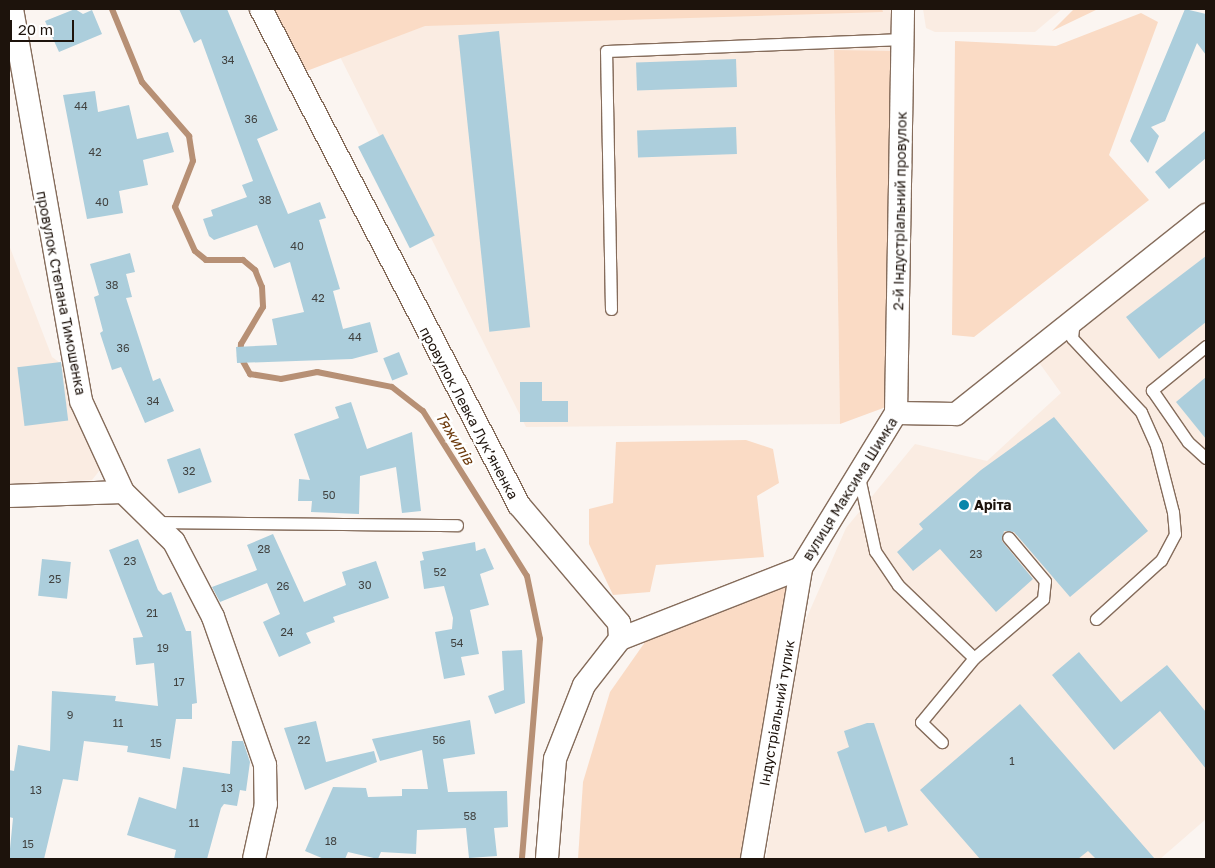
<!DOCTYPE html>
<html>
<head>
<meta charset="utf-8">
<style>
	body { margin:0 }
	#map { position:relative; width:1215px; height:868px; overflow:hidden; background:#fbf5f1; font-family:"Golos Text",sans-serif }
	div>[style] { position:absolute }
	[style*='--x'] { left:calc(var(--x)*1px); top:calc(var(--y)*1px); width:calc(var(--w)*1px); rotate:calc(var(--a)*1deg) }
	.built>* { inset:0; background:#faece2 }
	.green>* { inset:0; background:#fadbc5 }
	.stream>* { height:6px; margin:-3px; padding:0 3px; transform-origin:3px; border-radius:3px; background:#b79075 }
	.building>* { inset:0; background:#accedc; transform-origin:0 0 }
	.roads { filter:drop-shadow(1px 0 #856c5b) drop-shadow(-1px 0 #856c5b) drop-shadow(0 1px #856c5b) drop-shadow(0 -1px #856c5b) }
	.lane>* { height:11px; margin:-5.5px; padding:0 5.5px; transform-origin:5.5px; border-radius:5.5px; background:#fff }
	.street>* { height:22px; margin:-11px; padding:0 11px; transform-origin:11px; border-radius:11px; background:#fff }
	.dots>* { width:14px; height:14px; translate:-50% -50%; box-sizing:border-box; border:2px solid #fff; border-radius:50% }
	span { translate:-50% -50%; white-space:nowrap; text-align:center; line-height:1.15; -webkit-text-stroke:4.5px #fff; paint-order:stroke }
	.number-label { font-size:11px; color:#414240 }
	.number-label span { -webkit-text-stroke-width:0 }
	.street-label { font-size:14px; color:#1d130c }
	.poi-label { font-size:14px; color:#1d130c; font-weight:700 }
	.left { translate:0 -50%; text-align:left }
	.water-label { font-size:15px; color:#6c390b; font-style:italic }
	.frame { position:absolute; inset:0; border:10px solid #1d130c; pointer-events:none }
	.scale { position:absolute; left:10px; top:20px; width:64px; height:22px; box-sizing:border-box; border:2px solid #1d130c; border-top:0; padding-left:6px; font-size:15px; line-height:18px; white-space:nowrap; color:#1d130c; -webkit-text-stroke:4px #fff; paint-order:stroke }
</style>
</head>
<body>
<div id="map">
	<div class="built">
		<i style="clip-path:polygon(316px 9px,892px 9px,893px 51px,834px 51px,840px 424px,526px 427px)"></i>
		<i style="clip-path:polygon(923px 9px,1062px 9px,1035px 32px,935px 32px,926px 28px)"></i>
		<i style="clip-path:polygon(1206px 231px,1206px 819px,1160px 859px,766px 859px,800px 633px,846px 528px,915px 444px,987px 461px,1061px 393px,1035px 357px)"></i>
		<i style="clip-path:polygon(9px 245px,52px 357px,70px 370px,100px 470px,92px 480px,9px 484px)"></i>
	</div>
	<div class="green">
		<i style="clip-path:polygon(274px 9px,882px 9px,883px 12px,425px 26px,304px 72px)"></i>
		<i style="clip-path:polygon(1074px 9px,1098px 9px,1052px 31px)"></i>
		<i style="clip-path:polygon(1141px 13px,1158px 22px,1109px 155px,1149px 200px,974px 337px,952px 335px,955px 41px,1056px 46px)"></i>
		<i style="clip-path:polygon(834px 50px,893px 51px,886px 407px,840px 424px)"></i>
		<i style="clip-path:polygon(746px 440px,773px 449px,779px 483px,757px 496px,764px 557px,656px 565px,650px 592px,613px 595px,589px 544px,589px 509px,613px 503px,616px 442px)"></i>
		<i style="clip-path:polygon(801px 568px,752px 859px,578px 859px,583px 782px,610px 692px,657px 625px)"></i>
	</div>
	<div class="stream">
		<i style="--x:112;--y:9;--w:79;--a:67.7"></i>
		<i style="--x:142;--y:82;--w:72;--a:49"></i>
		<i style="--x:189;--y:136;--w:25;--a:81"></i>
		<i style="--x:193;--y:161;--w:49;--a:111.4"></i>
		<i style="--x:175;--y:207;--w:48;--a:65.6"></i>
		<i style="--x:195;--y:251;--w:14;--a:39"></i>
		<i style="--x:206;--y:260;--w:37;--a:0"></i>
		<i style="--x:243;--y:260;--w:16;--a:40"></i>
		<i style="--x:255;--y:270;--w:18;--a:68"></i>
		<i style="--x:262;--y:287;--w:20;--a:87"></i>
		<i style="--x:263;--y:307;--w:43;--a:120.7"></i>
		<i style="--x:241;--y:344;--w:12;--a:95"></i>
		<i style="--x:240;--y:356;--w:21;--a:61"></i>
		<i style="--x:250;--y:374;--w:31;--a:9"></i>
		<i style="--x:281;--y:379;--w:37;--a:-11"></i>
		<i style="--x:317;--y:372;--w:76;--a:11.3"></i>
		<i style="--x:392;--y:387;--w:39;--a:38"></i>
		<i style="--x:423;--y:411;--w:195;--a:57.8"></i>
		<i style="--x:527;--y:576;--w:64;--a:78.3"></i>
		<i style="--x:540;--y:639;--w:221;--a:94.7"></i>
	</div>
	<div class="building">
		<i style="clip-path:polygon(75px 9px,83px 14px,92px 10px,102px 34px,59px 52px,45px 21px)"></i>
		<i style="clip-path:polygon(179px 9px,227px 9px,278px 130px,257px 139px,288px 214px,320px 202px,326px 218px,319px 220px,340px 289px,333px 291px,343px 329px,370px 322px,378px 352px,352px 359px,237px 363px,236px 347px,277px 345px,272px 319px,304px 312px,290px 262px,274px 268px,257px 225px,214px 240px,209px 236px,203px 219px,213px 216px,211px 210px,247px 197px,242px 185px,253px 181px,201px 39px,194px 43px)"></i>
		<i style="clip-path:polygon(1185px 9px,1206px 14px,1206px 55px,1197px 43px,1165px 121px,1151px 127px,1159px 136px,1148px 163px,1130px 141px)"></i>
		<i style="left:499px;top:31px;width:298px;height:41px;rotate:84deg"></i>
		<i style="left:736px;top:59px;width:28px;height:100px;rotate:88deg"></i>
		<i style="clip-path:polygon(95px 91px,98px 112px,129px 105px,137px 139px,168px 132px,174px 152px,143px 160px,148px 185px,119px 191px,123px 213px,87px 219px,63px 95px)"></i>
		<i style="left:736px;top:127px;width:27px;height:99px;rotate:88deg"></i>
		<i style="clip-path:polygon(1206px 130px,1206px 158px,1169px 189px,1155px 172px)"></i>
		<i style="left:383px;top:134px;width:114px;height:28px;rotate:63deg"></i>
		<i style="clip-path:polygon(130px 253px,135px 272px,126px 274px,132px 297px,126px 298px,153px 381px,160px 378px,174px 411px,145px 423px,121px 367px,112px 370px,100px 333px,103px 331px,94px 297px,99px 295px,90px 264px)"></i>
		<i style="clip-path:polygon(1206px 256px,1206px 322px,1159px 359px,1126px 317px)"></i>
		<i style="left:399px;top:352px;width:24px;height:17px;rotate:68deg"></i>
		<i style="left:61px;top:362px;width:59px;height:44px;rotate:83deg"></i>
		<i style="clip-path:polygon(1206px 377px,1206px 439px,1176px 402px)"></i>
		<i style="clip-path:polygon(520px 382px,542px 382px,542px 401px,568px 401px,568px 422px,520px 422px)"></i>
		<i style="clip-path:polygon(351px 402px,367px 449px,412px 432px,421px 511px,402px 513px,396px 467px,360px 476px,359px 514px,311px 512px,312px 501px,298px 501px,299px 479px,310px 480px,294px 434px,339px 418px,335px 407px)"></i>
		<i style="clip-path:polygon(1054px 417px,1148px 531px,1070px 597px,1014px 532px,1004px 531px,1002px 541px,1033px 579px,996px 612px,940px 549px,913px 571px,897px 552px,923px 529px,919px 524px,981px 470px)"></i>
		<i style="left:200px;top:448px;width:36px;height:35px;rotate:71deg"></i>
		<i style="clip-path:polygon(273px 534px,304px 602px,346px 585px,342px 572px,376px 561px,389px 598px,333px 617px,335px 622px,306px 633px,311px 643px,279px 657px,263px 622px,280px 614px,267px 583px,220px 602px,212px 587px,257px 570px,247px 545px)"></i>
		<i style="clip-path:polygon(138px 539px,158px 590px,163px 595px,171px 592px,186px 631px,191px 631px,197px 703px,192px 704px,192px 719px,176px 719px,170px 759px,127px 752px,128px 746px,84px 741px,78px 781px,63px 779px,44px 859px,9px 859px,13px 818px,9px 817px,9px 770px,14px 771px,18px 745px,50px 751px,52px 691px,116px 696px,115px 701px,158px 706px,154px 663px,136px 665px,133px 638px,143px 637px,109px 550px)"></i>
		<i style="clip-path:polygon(475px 542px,476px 551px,485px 548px,494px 569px,480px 574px,489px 605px,470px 610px,479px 654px,461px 657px,465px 675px,444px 679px,435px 632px,452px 629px,453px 618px,444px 586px,424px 589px,420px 561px,424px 560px,422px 552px)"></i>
		<i style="left:42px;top:559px;width:29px;height:37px;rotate:6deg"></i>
		<i style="clip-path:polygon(522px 650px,525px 703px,495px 714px,488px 696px,504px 690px,502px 651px)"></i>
		<i style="clip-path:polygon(1079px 652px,1121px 702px,1167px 665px,1206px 712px,1206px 769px,1160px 711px,1114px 750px,1052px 675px)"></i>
		<i style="clip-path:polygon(1020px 704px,1155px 859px,1096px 859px,1088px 851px,1078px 859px,980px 859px,920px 790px)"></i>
		<i style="clip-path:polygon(470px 720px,475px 754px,443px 759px,448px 792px,507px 791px,508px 827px,494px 828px,497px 856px,469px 858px,466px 828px,417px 830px,416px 854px,381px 852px,378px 859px,348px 852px,345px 859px,324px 859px,305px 851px,333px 787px,366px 788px,368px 797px,402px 796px,402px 789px,428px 789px,422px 750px,380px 761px,372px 739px)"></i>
		<i style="clip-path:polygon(316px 721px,326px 762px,374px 751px,377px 762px,305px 790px,284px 728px)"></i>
		<i style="clip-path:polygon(867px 723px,874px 723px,908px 825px,888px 832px,886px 826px,865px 833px,837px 752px,849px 747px,844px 731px)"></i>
		<i style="clip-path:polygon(232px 741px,243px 741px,250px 762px,246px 791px,240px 790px,237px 806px,224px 804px,221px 808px,207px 859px,174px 859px,176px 850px,127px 835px,139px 797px,176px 809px,183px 767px,230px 774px)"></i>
	</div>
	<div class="roads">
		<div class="lane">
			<i style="--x:611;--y:309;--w:258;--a:-91.1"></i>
			<i style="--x:606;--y:51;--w:298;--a:-2.3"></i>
			<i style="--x:1074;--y:321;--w:17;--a:97"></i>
			<i style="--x:1072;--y:338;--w:101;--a:47"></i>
			<i style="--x:1141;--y:412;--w:37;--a:66"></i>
			<i style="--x:1156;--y:446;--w:68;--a:75.6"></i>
			<i style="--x:1173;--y:512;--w:22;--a:85"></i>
			<i style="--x:1175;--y:534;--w:30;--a:118"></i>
			<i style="--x:1161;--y:560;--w:88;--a:137.8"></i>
			<i style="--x:1206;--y:346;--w:70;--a:140.8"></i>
			<i style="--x:1152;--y:390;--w:63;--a:55.3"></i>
			<i style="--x:1188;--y:442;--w:24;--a:42"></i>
			<i style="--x:859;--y:477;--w:76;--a:77.8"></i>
			<i style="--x:875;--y:551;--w:41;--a:55.9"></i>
			<i style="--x:898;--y:585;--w:105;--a:43.8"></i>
			<i style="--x:974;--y:658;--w:83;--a:129.6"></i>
			<i style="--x:921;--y:722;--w:29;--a:44"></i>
			<i style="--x:157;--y:522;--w:300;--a:0.6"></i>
			<i style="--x:974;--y:658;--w:91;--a:-40.5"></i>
			<i style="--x:1043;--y:599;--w:18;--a:-84"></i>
			<i style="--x:1045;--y:581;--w:57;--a:-130.1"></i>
		</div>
		<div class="street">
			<i style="--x:12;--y:9;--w:398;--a:80"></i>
			<i style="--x:81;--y:401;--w:100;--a:65.2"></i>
			<i style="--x:123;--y:492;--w:71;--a:44.4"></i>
			<i style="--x:174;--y:542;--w:85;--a:62.5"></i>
			<i style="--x:213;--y:617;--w:157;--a:70.6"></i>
			<i style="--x:265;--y:765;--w:39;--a:89"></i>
			<i style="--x:266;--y:804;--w:56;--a:102.3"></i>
			<i style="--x:261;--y:9;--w:559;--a:62.52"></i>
			<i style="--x:519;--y:505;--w:155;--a:49.7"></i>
			<i style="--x:619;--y:623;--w:16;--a:86"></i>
			<i style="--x:620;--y:639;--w:58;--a:128"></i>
			<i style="--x:584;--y:685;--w:79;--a:111.4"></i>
			<i style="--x:555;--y:759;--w:100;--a:94.6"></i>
			<i style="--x:896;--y:413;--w:404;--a:-89"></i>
			<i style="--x:9;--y:496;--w:114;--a:-2"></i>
			<i style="--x:620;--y:639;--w:194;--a:-21.4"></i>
			<i style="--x:801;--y:568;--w:182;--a:-58.5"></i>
			<i style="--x:896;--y:413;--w:60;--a:1"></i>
			<i style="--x:956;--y:414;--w:320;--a:-38.5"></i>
			<i style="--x:752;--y:859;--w:295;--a:-80.4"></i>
		</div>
	</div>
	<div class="dots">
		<i style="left:964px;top:505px;background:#0886aa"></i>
	</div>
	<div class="number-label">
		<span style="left:228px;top:60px">34</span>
		<span style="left:81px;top:106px">44</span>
		<span style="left:251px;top:119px">36</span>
		<span style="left:95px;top:152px">42</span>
		<span style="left:265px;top:200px">38</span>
		<span style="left:102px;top:202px">40</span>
		<span style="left:297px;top:246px">40</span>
		<span style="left:112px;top:285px">38</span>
		<span style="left:318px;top:298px">42</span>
		<span style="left:355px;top:337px">44</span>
		<span style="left:123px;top:348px">36</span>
		<span style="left:153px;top:401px">34</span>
		<span style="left:189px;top:471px">32</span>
		<span style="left:329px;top:495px">50</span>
		<span style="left:264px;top:549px">28</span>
		<span style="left:976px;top:554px">23</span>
		<span style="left:130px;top:561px">23</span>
		<span style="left:440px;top:572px">52</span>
		<span style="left:55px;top:579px">25</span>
		<span style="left:365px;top:585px">30</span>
		<span style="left:283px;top:586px">26</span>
		<span style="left:152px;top:613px">21</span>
		<span style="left:287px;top:632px">24</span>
		<span style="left:457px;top:643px">54</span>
		<span style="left:163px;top:648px">19</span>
		<span style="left:179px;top:682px">17</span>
		<span style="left:70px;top:715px">9</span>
		<span style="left:118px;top:723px">11</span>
		<span style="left:304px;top:740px">22</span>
		<span style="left:439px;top:740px">56</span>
		<span style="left:156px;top:743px">15</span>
		<span style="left:1012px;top:761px">1</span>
		<span style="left:227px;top:788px">13</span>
		<span style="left:36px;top:790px">13</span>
		<span style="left:470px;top:816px">58</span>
		<span style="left:194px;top:823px">11</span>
		<span style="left:331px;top:841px">18</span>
		<span style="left:28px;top:844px">15</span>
	</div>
	<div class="street-label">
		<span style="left:900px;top:211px;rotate:-89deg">2-й Індустріальний провулок</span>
		<span style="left:61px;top:293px;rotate:79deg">провулок Степана Тимошенка</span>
		<span style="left:469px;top:413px;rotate:62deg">провулок Левка Лукʼяненка</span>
		<span style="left:850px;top:489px;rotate:-58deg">вулиця Максима Шимка</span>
		<span style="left:777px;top:713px;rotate:-80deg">Індустріальний тупик</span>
	</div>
	<div class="poi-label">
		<span class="left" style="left:974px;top:505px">Аріта</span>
	</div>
	<div class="water-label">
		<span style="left:455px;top:438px;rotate:58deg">Тяжилів</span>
	</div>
	<div class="frame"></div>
	<div class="scale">20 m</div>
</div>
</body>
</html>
